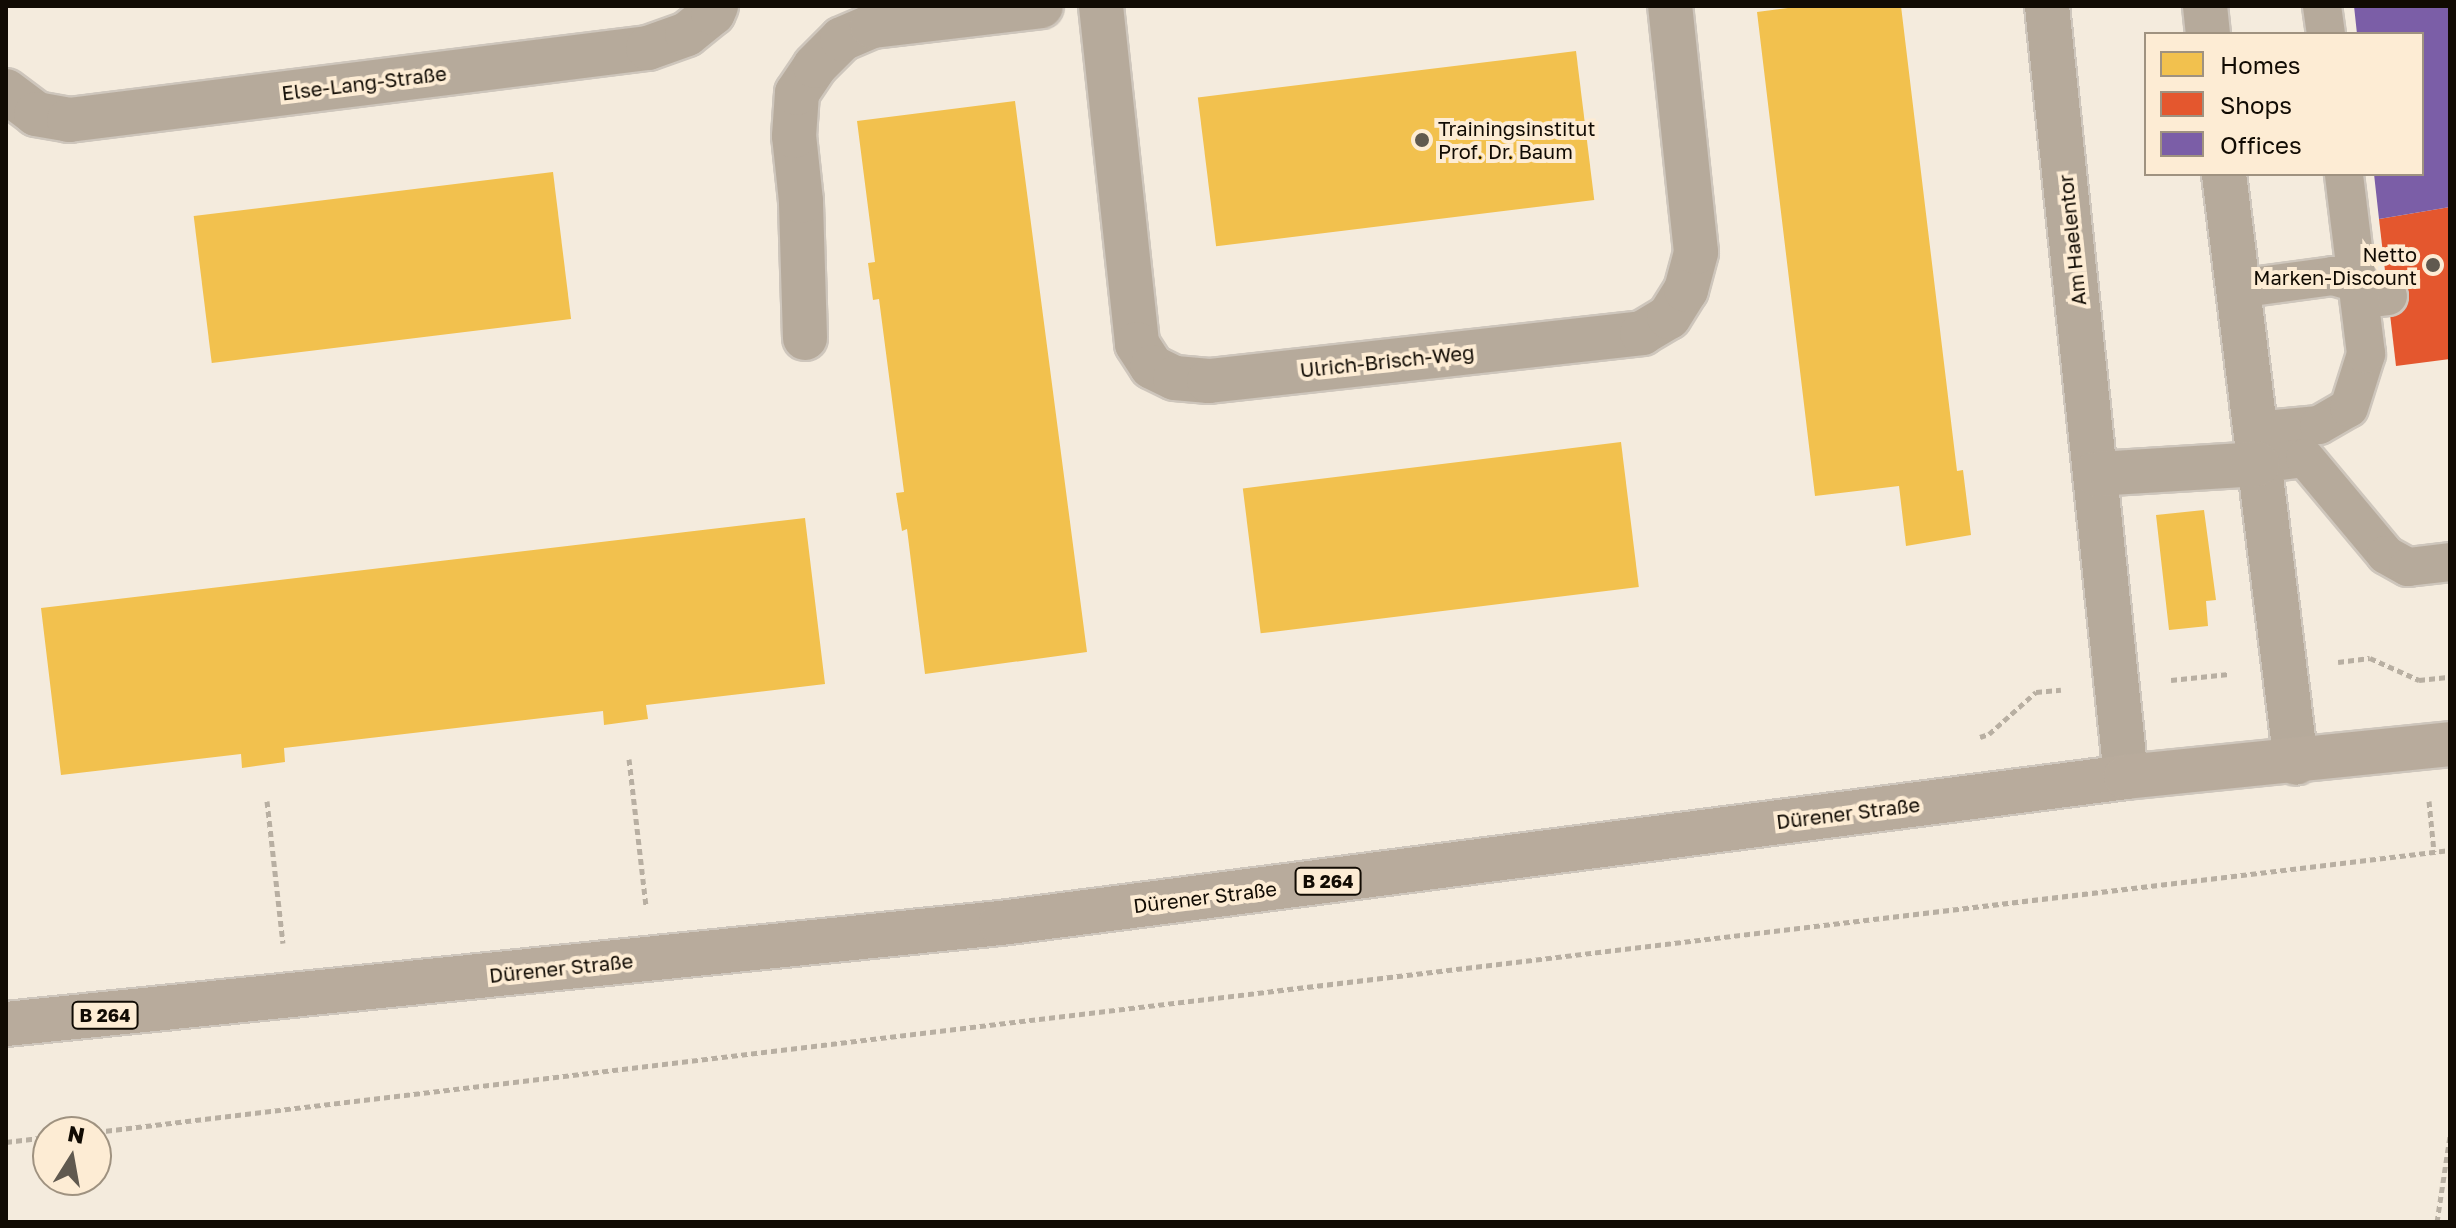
<!DOCTYPE html>
<html>
<head>
<meta charset="utf-8">
<style>
	body { margin:0 }
	#map { position:relative; width:2456px; height:1228px; overflow:hidden; background:#f4ebdd; font-family:"Golos Text",sans-serif }
	div>[style] { position:absolute }
	[style*='--x'] { left:calc(var(--x)*1px); top:calc(var(--y)*1px); width:calc(var(--w)*1px); rotate:calc(var(--a)*1deg) }
	.homes>* { inset:0; background:#f2c14e; transform-origin:0 0 }
	.shops>* { inset:0; background:#e4572e }
	.offices>* { inset:0; background:#7b5ea7 }
	.path>* { height:5px; margin-top:-2.5px; transform-origin:0; background:repeating-linear-gradient(90deg,#b8afa2 0 6px,transparent 0 10px) }
	.roads { filter:drop-shadow(2px 0 #cec6bc) drop-shadow(-2px 0 #cec6bc) drop-shadow(0 2px #cec6bc) drop-shadow(0 -2px #cec6bc) }
	.lane>* { height:38px; margin:-19px; padding:0 19px; transform-origin:19px; border-radius:19px; background:#b6aa9b }
	.street>* { height:44px; margin:-22px; padding:0 22px; transform-origin:22px; border-radius:22px; background:#b6aa9b }
	.primary>* { height:44px; margin:-22px; padding:0 22px; transform-origin:22px; border-radius:22px; background:#b8ab9c }
	.dots>* { width:22px; height:22px; translate:-50% -50%; box-sizing:border-box; border:4px solid #fdecd4; border-radius:50% }
	span { translate:-50% -50%; white-space:nowrap; text-align:center; line-height:1.15; -webkit-text-stroke:8px #fdecd4; paint-order:stroke }
	.shield-label span { padding:2px 6px; background:#fdecd4; border:2px solid; border-radius:6px; -webkit-text-stroke-width:0 }
	.shield-label { font-size:18px; color:#110b03; font-weight:700 }
	.street-label { font-size:20px; color:#110b03 }
	.poi-label { font-size:20px; color:#110b03 }
	.left { translate:0 -50%; text-align:left }
	.right { translate:-100% -50%; text-align:right }
	.frame { position:absolute; inset:0; border:8px solid #110b03; pointer-events:none }
	.legend { position:absolute; left:2144px; top:32px; width:280px; height:144px; box-sizing:border-box; background:#fdecd4; border:2px solid #9f9280; margin:0; padding:10px 14px; list-style:none; font-size:24px; color:#110b03 }
	.legend li { display:flex; align-items:center; gap:16px; height:40px }
	.legend b { width:40px; border:2px solid #9f9280 }
	.north { position:absolute; left:32px; top:1116px; width:80px; height:80px; box-sizing:border-box; background:#fdecd4; border:2px solid #9f9280; border-radius:50%; rotate:11deg; font-size:22px; font-weight:700; line-height:32px; text-align:center; color:#110b03 }
	.north::after { content:''; display:block; margin:auto; width:28px; height:36px; background:#60594f; clip-path:polygon(50% 0,100% 100%,50% 72%,0 100%) }
</style>
</head>
<body>
<div id="map">
	<div class="homes">
		<i style="clip-path:polygon(1804px 6px,1901px 6px,1957px 471px,1963px 470px,1971px 535px,1906px 546px,1899px 486px,1815px 496px,1757px 12px)"></i>
		<i style="left:1576px;top:51px;width:150px;height:381px;rotate:83deg"></i>
		<i style="clip-path:polygon(1015px 101px,1087px 652px,925px 674px,907px 529px,902px 531px,896px 493px,904px 492px,879px 299px,873px 300px,868px 263px,875px 262px,857px 121px)"></i>
		<i style="left:553px;top:172px;width:148px;height:362px;rotate:83deg"></i>
		<i style="left:1621px;top:442px;width:146px;height:381px;rotate:83deg"></i>
		<i style="clip-path:polygon(2204px 510px,2216px 600px,2206px 601px,2208px 626px,2169px 630px,2156px 515px)"></i>
		<i style="clip-path:polygon(805px 518px,825px 684px,646px 705px,648px 719px,604px 725px,603px 711px,284px 748px,285px 762px,242px 768px,241px 754px,61px 775px,41px 608px)"></i>
	</div>
	<div class="shops">
		<i style="clip-path:polygon(2450px 207px,2450px 359px,2396px 366px,2379px 219px)"></i>
	</div>
	<div class="offices">
		<i style="clip-path:polygon(2354px 6px,2450px 6px,2450px 207px,2379px 219px,2374px 174px,2422px 174px,2422px 34px,2357px 34px)"></i>
	</div>
	<div class="path">
		<i style="--x:2338;--y:662;--w:32;--a:-7"></i>
		<i style="--x:2370;--y:658;--w:54;--a:24.2"></i>
		<i style="--x:2419;--y:680;--w:31;--a:-6"></i>
		<i style="--x:2171;--y:680;--w:58;--a:-5.9"></i>
		<i style="--x:1980;--y:737;--w:9;--a:-18"></i>
		<i style="--x:1989;--y:734;--w:63;--a:-41.8"></i>
		<i style="--x:2036;--y:692;--w:25;--a:-5"></i>
		<i style="--x:629;--y:759;--w:147;--a:83.4"></i>
		<i style="--x:267;--y:801;--w:143;--a:83.6"></i>
		<i style="--x:2429;--y:801;--w:51;--a:84.4"></i>
		<i style="--x:96;--y:1132;--w:2371;--a:-6.83"></i>
		<i style="--x:6;--y:1142;--w:42;--a:-6.8"></i>
		<i style="--x:2437;--y:1222;--w:87;--a:-81.4"></i>
	</div>
	<div class="roads">
		<div class="lane">
			<i style="--x:2322;--y:6;--w:28;--a:82"></i>
			<i style="--x:2237;--y:289;--w:97;--a:-7.7"></i>
			<i style="--x:2333;--y:276;--w:25;--a:16"></i>
			<i style="--x:2357;--y:283;--w:26;--a:32"></i>
			<i style="--x:2379;--y:297;--w:9;--a:-6"></i>
			<i style="--x:2255;--y:431;--w:64;--a:-5.4"></i>
			<i style="--x:2319;--y:425;--w:34;--a:-30"></i>
			<i style="--x:2349;--y:408;--w:57;--a:-72.5"></i>
			<i style="--x:2366;--y:354;--w:181;--a:-97"></i>
			<i style="--x:2258;--y:464;--w:47;--a:-7.3"></i>
			<i style="--x:2305;--y:458;--w:126;--a:50.1"></i>
			<i style="--x:2386;--y:555;--w:25;--a:29"></i>
			<i style="--x:2408;--y:567;--w:42;--a:-6.8"></i>
		</div>
		<div class="street">
			<i style="--x:1101;--y:6;--w:340;--a:83.9"></i>
			<i style="--x:1137;--y:344;--w:27;--a:57"></i>
			<i style="--x:1152;--y:367;--w:25;--a:26"></i>
			<i style="--x:1175;--y:378;--w:34;--a:5"></i>
			<i style="--x:1209;--y:381;--w:436;--a:-6.3"></i>
			<i style="--x:1642;--y:333;--w:31;--a:-31"></i>
			<i style="--x:1669;--y:317;--w:32;--a:-58"></i>
			<i style="--x:1686;--y:290;--w:39;--a:-75"></i>
			<i style="--x:1696;--y:252;--w:247;--a:-96"></i>
			<i style="--x:2047;--y:6;--w:775;--a:84.15"></i>
			<i style="--x:2205;--y:6;--w:28;--a:84"></i>
			<i style="--x:6;--y:91;--w:38;--a:37"></i>
			<i style="--x:36;--y:114;--w:34;--a:10"></i>
			<i style="--x:69;--y:120;--w:583;--a:-7.09"></i>
			<i style="--x:648;--y:48;--w:41;--a:-19.7"></i>
			<i style="--x:687;--y:34;--w:33;--a:-39"></i>
			<i style="--x:713;--y:13;--w:8;--a:-67"></i>
			<i style="--x:2224;--y:174;--w:593;--a:83.03"></i>
			<i style="--x:805;--y:338;--w:137;--a:-91.7"></i>
			<i style="--x:801;--y:201;--w:65;--a:-96.1"></i>
			<i style="--x:794;--y:136;--w:43;--a:-86"></i>
			<i style="--x:797;--y:93;--w:32;--a:-56"></i>
			<i style="--x:815;--y:66;--w:38;--a:-45"></i>
			<i style="--x:842;--y:39;--w:33;--a:-23"></i>
			<i style="--x:872;--y:26;--w:170;--a:-6.7"></i>
			<i style="--x:2096;--y:474;--w:162;--a:-3.5"></i>
		</div>
		<div class="primary">
			<i style="--x:6;--y:1024;--w:1000;--a:-5.8"></i>
			<i style="--x:1001;--y:923;--w:1134;--a:-7.39"></i>
			<i style="--x:2126;--y:777;--w:326;--a:-5.8"></i>
		</div>
	</div>
	<div class="dots">
		<i style="left:1422px;top:140px;background:#60594f"></i>
		<i style="left:2433px;top:265px;background:#60594f"></i>
	</div>
	<div class="shield-label">
		<span style="left:1328px;top:881px">B 264</span>
		<span style="left:105px;top:1015px">B 264</span>
	</div>
	<div class="street-label">
		<span style="left:364px;top:83px;rotate:-7deg">Else-Lang-Straße</span>
		<span style="left:2072px;top:240px;rotate:-96deg">Am Haelentor</span>
		<span style="left:1387px;top:361px;rotate:-6deg">Ulrich-Brisch-Weg</span>
		<span style="left:1848px;top:813px;rotate:-7deg">Dürener Straße</span>
		<span style="left:1205px;top:897px;rotate:-7deg">Dürener Straße</span>
		<span style="left:561px;top:968px;rotate:-6deg">Dürener Straße</span>
	</div>
	<div class="poi-label">
		<span class="left" style="left:1438px;top:140px">Trainingsinstitut<br>Prof. Dr. Baum</span>
		<span class="right" style="left:2417px;top:266px">Netto<br>Marken-Discount</span>
	</div>
	<div class="frame"></div>
	<ul class="legend">
	<li><b style="height:22px;background:#f2c14e"></b>Homes</li>
	<li><b style="height:22px;background:#e4572e"></b>Shops</li>
	<li><b style="height:22px;background:#7b5ea7"></b>Offices</li>
	</ul>
	<div class="north">N</div>
</div>
</body>
</html>
